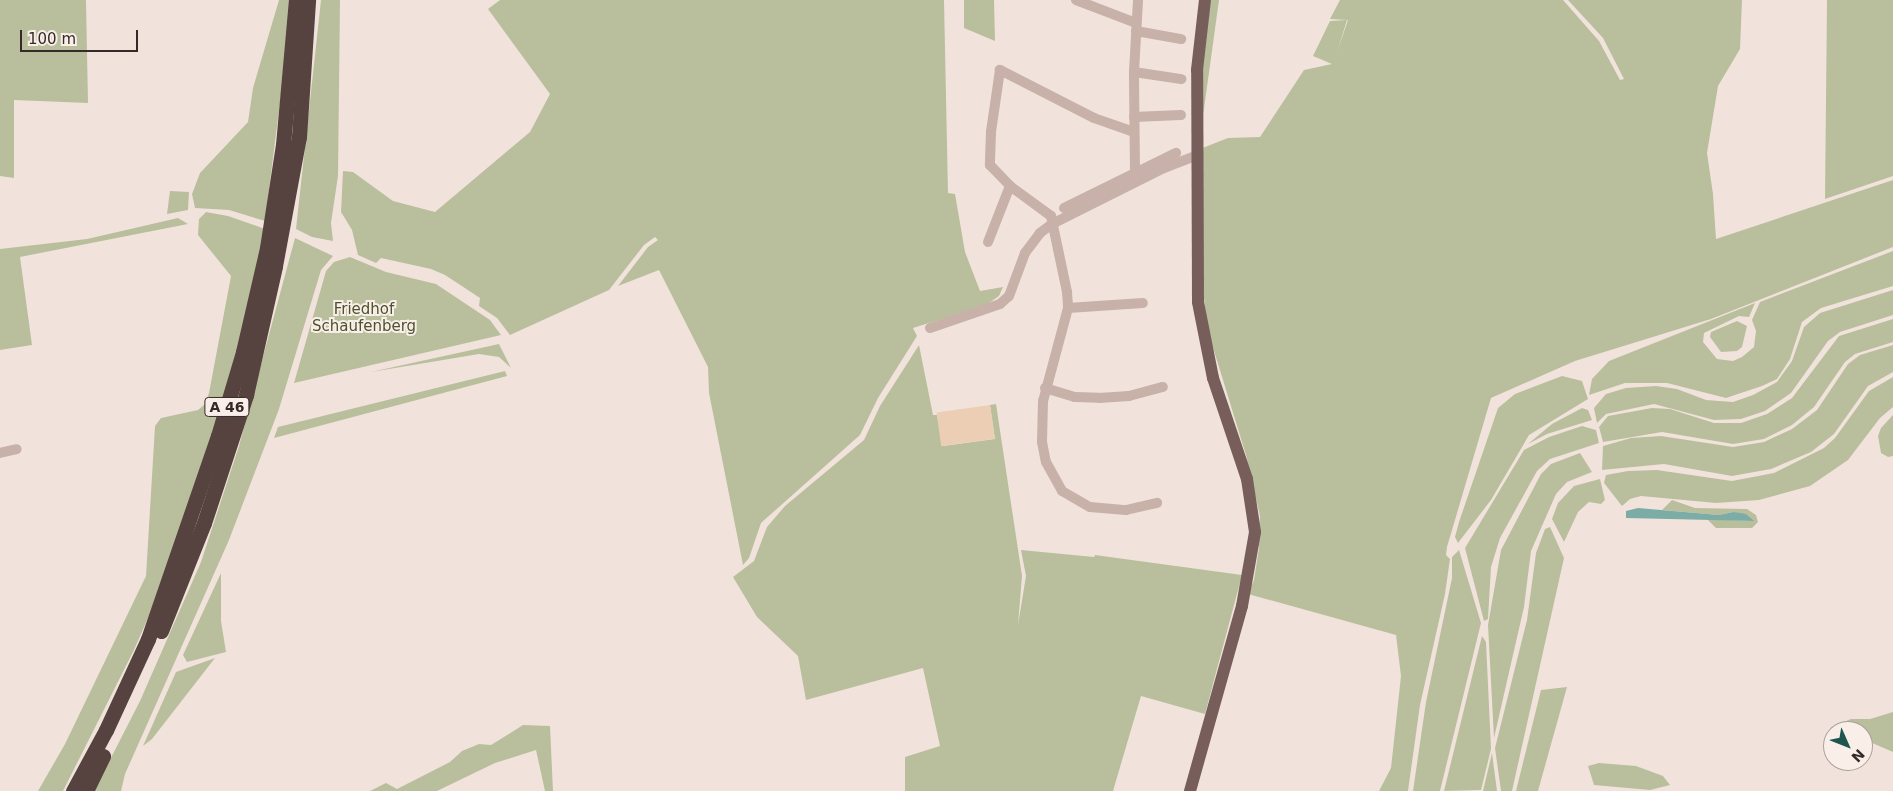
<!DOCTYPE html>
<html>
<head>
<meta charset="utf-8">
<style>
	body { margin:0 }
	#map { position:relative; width:1893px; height:791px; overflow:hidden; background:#f1e3dc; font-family:"DejaVu Sans",sans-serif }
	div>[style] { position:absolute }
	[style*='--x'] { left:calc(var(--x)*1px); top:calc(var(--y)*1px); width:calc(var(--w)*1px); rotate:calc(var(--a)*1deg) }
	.green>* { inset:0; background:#b9bf9c }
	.sand>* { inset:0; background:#ebceb4; transform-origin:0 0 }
	.water>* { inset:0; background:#7caca6 }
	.minor>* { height:10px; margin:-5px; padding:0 5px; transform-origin:5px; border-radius:5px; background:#c8b1a8 }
	.major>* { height:12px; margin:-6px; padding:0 6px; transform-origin:6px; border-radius:6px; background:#775e5a }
	.highway>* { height:15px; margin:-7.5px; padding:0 7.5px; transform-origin:7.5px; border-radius:7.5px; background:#56423f }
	span { translate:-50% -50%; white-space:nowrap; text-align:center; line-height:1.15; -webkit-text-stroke:4px #f9eee8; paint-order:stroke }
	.shield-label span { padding:1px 4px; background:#f9eee8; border:1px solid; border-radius:4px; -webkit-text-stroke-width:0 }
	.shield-label { font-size:14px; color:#352a28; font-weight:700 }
	.park-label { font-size:15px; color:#4b522d }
	.north { position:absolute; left:1823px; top:721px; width:50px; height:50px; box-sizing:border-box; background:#f9eee8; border:1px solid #aba09b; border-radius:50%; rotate:134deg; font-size:14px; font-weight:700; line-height:20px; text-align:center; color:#352a28 }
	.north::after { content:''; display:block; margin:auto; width:18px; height:22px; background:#1f554f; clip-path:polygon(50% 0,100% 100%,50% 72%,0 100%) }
	.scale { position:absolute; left:20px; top:30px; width:118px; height:22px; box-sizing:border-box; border:2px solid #352a28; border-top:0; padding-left:6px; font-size:15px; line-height:18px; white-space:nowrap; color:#352a28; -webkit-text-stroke:4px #f9eee8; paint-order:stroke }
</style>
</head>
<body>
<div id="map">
	<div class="green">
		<i style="clip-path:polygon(0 0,86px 0,88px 103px,14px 100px,14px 178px,0 176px)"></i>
		<i style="clip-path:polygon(279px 0,293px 0,265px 221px,229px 210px,195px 208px,192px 194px,200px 173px,248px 122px,253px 88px)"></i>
		<i style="clip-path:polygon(321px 0,340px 0,338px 176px,331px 223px,333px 241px,312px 237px,296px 229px)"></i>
		<i style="clip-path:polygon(500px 0,944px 0,948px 193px,955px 194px,965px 252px,980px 291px,1003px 287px,999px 296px,986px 305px,913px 328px,917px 336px,878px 398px,860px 435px,761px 523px,749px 558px,743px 565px,709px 393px,708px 367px,659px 270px,618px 286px,648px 247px,658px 240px,655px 237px,644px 245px,609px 290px,510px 335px,497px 318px,479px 306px,480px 298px,445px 275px,431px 269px,381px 258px,376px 263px,358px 255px,352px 230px,341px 212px,343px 171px,353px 172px,393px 201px,435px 212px,530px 132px,550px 94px,488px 9px)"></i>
		<i style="clip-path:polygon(964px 0,994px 0,995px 41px,964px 28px)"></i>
		<i style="clip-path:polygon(1210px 0,1219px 0,1203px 116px,1200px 84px)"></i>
		<i style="clip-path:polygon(1340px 0,1563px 0,1599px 41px,1620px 80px,1624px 79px,1603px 38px,1568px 0,1742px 0,1740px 49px,1718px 86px,1707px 153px,1713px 194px,1716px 239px,1893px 180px,1893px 247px,1711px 319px,1575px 361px,1491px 398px,1447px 547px,1446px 555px,1450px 559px,1445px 594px,1420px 705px,1408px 791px,1379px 791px,1391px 768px,1401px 676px,1396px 635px,1248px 594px,1254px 580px,1259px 548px,1260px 516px,1246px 455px,1207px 328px,1201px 268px,1200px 149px,1228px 138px,1260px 137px,1304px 70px,1332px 64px,1313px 56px,1330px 21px,1347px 20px,1337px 52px,1348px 20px,1330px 19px)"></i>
		<i style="clip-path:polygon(1827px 0,1893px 0,1893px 176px,1825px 199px)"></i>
		<i style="clip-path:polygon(170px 191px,189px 192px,188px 210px,167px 214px)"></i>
		<i style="clip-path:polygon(206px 212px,228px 216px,268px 230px,237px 363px,161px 588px,134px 650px,63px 791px,38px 791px,65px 744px,146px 576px,155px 426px,161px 418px,198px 410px,205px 404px,209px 393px,231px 276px,198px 235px,199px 219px)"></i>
		<i style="clip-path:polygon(178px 218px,188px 224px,20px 257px,32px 345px,0 350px,0 249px,87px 239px)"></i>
		<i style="clip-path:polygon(295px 238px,333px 256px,321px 270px,279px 409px,229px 540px,125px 774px,121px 791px,94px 791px,140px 701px,201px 562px,239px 446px)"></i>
		<i style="clip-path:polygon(1893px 251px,1893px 286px,1821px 308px,1802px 322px,1790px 359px,1777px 379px,1762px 386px,1726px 398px,1667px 383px,1625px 383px,1589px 395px,1592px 379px,1609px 361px,1755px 303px,1749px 317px,1739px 316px,1704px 333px,1703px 342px,1717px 359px,1733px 361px,1742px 357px,1754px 347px,1756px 331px,1752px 320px,1760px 302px)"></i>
		<i style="clip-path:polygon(350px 257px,386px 272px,436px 284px,490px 320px,501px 335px,294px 383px,326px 271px,334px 262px)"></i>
		<i style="clip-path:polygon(1893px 290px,1893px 315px,1840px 332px,1828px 341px,1791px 393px,1765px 411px,1741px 419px,1714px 420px,1654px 404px,1606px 414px,1597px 423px,1594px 408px,1606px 394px,1626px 388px,1656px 386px,1677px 389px,1706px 400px,1733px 402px,1753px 395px,1777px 382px,1792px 361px,1804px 327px,1820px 313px)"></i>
		<i style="clip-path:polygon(1893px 319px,1893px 342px,1855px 354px,1845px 362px,1814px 407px,1792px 425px,1764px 439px,1733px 444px,1662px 432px,1603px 442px,1599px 427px,1608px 416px,1652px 408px,1670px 409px,1714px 423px,1741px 423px,1767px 414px,1792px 398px,1839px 336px)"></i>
		<i style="clip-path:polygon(1737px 321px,1747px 326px,1742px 347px,1737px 351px,1721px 352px,1710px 337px,1711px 332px)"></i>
		<i style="clip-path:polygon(499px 344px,511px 368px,499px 357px,479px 354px,371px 372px)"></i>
		<i style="clip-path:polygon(919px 345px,933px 415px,937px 415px,943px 446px,995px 439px,990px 405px,996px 404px,1022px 576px,1018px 625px,1026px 576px,1021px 550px,1094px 557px,1095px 555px,1242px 575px,1205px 714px,1141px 696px,1113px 791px,905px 791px,905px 757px,940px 746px,923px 668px,806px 700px,798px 656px,757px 617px,733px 577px,754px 561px,767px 527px,785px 506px,864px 440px,880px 406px)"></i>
		<i style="clip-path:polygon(1893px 345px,1893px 372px,1868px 386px,1834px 434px,1811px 452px,1771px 469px,1732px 476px,1664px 464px,1602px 470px,1603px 446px,1631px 438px,1661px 436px,1733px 447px,1764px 442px,1792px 429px,1817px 410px,1848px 364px,1860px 355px)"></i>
		<i style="clip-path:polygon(505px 371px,507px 376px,274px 438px,278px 427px)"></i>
		<i style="clip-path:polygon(1562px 376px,1582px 381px,1588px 399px,1529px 435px,1491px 500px,1458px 543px,1455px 537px,1459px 522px,1498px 408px,1515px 394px)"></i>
		<i style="clip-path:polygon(1893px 377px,1893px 407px,1880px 418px,1848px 460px,1810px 486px,1759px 500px,1716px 503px,1641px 496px,1630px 499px,1622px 506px,1604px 483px,1606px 475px,1628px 471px,1657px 470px,1732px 481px,1774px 473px,1824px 448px,1835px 438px,1869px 391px)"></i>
		<i style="clip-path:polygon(1582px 408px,1588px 410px,1592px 420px,1547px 434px,1528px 444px,1552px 424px)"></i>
		<i style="clip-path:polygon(1893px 415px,1893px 456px,1888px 457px,1881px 453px,1878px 436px,1881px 428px)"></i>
		<i style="clip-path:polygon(1582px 426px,1596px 430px,1599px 443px,1550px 459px,1537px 471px,1500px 538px,1491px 567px,1488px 619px,1484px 621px,1465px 548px,1524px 450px,1549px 437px)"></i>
		<i style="clip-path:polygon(1580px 453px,1592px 472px,1567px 482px,1556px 494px,1531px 551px,1524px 607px,1494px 738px,1488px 625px,1501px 550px,1541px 474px,1551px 464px)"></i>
		<i style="clip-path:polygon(1600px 479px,1605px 500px,1601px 504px,1589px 502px,1578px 512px,1564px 542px,1552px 519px,1558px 503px,1574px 486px)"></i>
		<i style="clip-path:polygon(1672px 500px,1695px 508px,1747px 509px,1756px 515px,1758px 522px,1752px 528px,1716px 528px,1707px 519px,1753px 521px,1733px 512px,1719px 515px,1662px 510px)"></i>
		<i style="clip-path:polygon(1550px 527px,1564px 558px,1512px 791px,1501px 791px,1495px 748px,1527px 620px,1536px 553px,1545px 529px)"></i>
		<i style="clip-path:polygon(1459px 550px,1481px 623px,1440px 791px,1413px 791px,1426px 702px,1452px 578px,1452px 557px)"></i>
		<i style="clip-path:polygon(221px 573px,221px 621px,226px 652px,187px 662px,183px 655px)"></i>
		<i style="clip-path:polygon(1482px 636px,1486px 642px,1491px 749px,1481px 790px,1444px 791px)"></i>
		<i style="clip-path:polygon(215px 658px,152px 739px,143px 746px,176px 672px)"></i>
		<i style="clip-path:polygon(1567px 687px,1538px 791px,1516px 791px,1541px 690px)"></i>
		<i style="clip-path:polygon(1893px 712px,1893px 752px,1863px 739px,1863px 731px,1833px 731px,1833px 751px,1826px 736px,1831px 727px,1851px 719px,1870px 719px)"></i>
		<i style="clip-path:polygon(523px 725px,550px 726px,553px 791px,545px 791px,536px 750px,495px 763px,437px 791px,370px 791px,386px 783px,397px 789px,450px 762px,462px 751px,479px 744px,491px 745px)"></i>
		<i style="clip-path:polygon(1492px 753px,1497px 791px,1483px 791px)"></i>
		<i style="clip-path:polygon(1599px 763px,1636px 766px,1663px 776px,1670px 785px,1650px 790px,1594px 785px,1588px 766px)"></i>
	</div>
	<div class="sand">
		<i style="left:990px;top:405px;width:34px;height:54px;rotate:82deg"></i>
	</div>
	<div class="water">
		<i style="clip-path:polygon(1638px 508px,1719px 515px,1733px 512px,1746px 514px,1754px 521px,1626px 518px,1626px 511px)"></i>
	</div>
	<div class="minor">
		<i style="--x:1076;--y:0;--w:64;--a:21"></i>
		<i style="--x:1136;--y:31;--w:46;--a:10.1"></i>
		<i style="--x:1134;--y:72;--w:48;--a:8.5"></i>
		<i style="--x:1134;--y:117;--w:47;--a:-2.4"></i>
		<i style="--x:1134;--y:132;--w:42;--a:-160.7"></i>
		<i style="--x:1094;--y:118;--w:106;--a:-152.9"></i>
		<i style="--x:1000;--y:70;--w:63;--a:98.3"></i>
		<i style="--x:991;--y:132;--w:33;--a:92"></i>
		<i style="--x:990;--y:165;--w:29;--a:46"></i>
		<i style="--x:1010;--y:186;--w:51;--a:36.2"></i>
		<i style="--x:1051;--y:216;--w:78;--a:78.1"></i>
		<i style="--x:1067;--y:292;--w:16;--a:86"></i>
		<i style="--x:1068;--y:308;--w:96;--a:105"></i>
		<i style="--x:1043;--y:401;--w:41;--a:91.4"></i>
		<i style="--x:1042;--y:442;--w:20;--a:79"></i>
		<i style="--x:1046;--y:462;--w:33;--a:61"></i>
		<i style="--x:1062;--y:491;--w:32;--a:30"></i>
		<i style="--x:1090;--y:507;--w:36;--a:5"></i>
		<i style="--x:1126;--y:510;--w:32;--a:-13"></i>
		<i style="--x:1135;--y:172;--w:100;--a:-90.6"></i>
		<i style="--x:1134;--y:72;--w:72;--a:-86.8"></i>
		<i style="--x:1064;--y:208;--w:125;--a:-26.2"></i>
		<i style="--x:988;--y:242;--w:60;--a:-68.6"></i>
		<i style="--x:1068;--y:308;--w:75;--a:-3.8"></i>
		<i style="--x:930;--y:328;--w:74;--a:-18.9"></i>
		<i style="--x:1000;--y:304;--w:12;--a:-42"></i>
		<i style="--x:1009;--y:296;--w:46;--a:-69.6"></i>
		<i style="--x:1025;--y:253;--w:25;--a:-53"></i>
		<i style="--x:1040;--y:233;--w:15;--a:-37"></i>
		<i style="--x:1052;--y:224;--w:125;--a:-26.6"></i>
		<i style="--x:1164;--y:168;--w:33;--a:-21"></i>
		<i style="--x:1045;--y:388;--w:31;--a:17"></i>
		<i style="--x:1075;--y:397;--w:24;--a:2"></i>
		<i style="--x:1099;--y:398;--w:30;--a:-4"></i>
		<i style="--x:1129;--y:396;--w:35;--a:-15"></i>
		<i style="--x:0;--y:453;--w:17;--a:-13"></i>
	</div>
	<div class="major">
		<i style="--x:1190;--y:791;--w:192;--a:-74.3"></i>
		<i style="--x:1242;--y:606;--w:75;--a:-80"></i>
		<i style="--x:1255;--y:532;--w:54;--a:-98.6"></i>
		<i style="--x:1247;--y:479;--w:107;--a:-108.6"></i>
		<i style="--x:1213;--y:378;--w:77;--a:-101.2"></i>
		<i style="--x:1198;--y:302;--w:232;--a:-90.2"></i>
		<i style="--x:1197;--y:70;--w:70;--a:-83.5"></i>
	</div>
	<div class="highway">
		<i style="--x:161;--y:631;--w:116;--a:-68.3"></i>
		<i style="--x:204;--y:523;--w:135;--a:-71.8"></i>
		<i style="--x:246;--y:395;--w:132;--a:-77.3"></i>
		<i style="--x:275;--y:266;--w:131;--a:-79.5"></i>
		<i style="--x:299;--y:137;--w:137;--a:-86.2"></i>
		<i style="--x:73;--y:791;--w:69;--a:-61.6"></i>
		<i style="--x:106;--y:730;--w:100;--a:-65.2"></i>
		<i style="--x:148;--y:639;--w:215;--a:-71"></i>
		<i style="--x:218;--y:436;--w:88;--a:-73.4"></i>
		<i style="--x:243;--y:352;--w:107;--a:-77"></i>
		<i style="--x:267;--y:248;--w:104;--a:-81.2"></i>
		<i style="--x:283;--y:145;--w:146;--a:-84.9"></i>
		<i style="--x:86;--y:791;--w:39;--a:-64"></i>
	</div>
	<div class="shield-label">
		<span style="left:227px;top:407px">A 46</span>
	</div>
	<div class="park-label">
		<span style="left:364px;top:318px">Friedhof<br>Schaufenberg</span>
	</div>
	<div class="north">N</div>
	<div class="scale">100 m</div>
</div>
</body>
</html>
